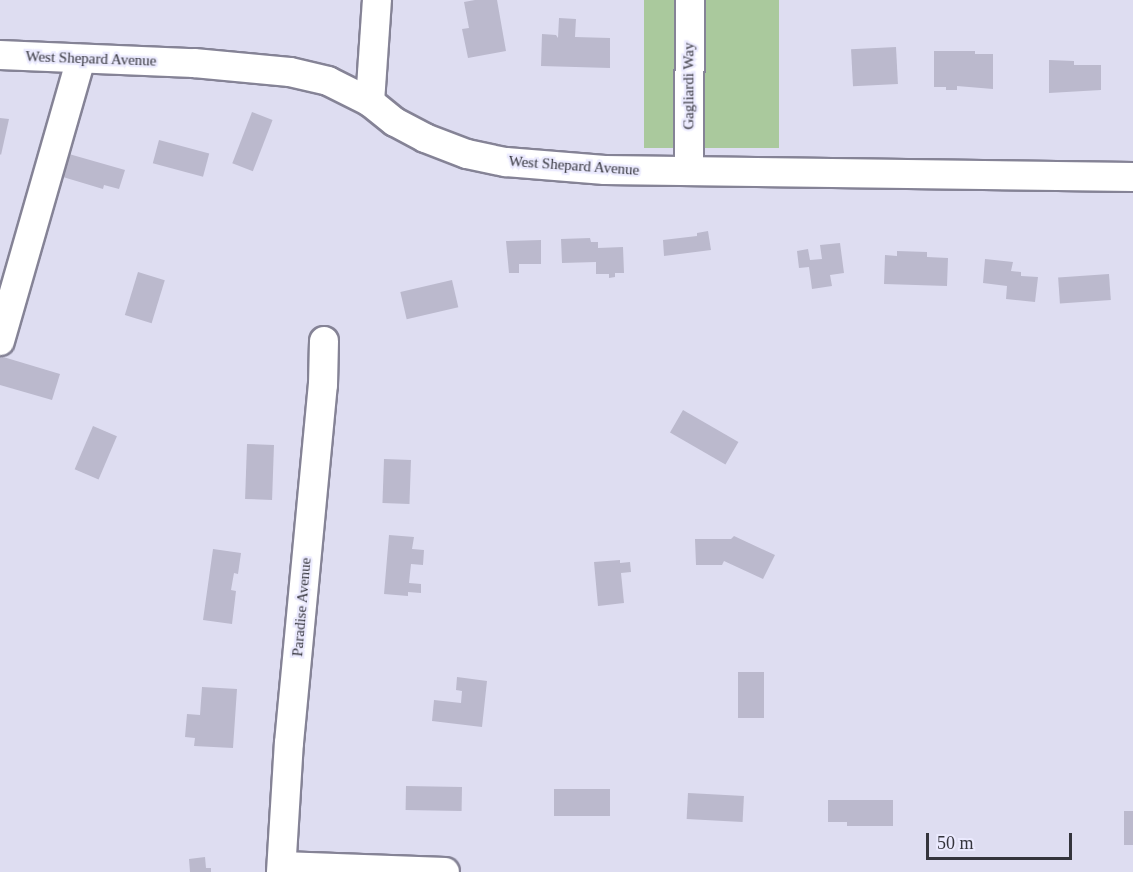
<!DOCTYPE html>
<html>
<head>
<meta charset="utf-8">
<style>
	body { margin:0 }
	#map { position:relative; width:1133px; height:872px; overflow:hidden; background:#deddf1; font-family:"Times New Roman",serif }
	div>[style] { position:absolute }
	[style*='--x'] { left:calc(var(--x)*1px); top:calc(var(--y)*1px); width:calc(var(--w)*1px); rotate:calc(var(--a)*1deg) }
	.green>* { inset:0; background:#aac99d; transform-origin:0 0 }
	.building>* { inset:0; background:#bbb9cd; transform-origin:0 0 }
	.roads { filter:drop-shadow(2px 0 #858396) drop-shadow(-2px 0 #858396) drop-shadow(0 2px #858396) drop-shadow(0 -2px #858396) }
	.minor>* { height:28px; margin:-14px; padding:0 14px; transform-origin:14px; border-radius:14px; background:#fff }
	span { translate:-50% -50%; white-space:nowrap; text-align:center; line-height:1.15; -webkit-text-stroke:4.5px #ebeafe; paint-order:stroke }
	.street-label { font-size:15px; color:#34343c }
	.scale { position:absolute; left:926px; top:833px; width:146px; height:27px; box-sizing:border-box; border:3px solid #34343c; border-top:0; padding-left:8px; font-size:18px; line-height:21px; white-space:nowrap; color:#34343c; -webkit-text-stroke:4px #ebeafe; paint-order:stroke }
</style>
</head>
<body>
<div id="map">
	<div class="green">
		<i style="left:644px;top:0;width:135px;height:148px"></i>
	</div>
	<div class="building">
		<i style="clip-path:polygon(475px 0,497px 0,506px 51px,468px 58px,462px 29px,469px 28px,464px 2px)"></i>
		<i style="clip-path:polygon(559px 18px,576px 19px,575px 37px,610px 38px,610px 68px,541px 66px,542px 34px,556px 35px,558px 38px)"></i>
		<i style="left:896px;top:47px;width:37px;height:45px;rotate:87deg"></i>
		<i style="clip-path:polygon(934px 51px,975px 51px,975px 54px,993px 54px,993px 89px,957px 86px,957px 90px,946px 90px,946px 87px,934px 87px)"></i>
		<i style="clip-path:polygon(1049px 60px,1074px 61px,1074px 65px,1101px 65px,1101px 90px,1049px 93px)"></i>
		<i style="left:252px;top:112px;width:22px;height:55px;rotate:21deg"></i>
		<i style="clip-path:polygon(0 118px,9px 119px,1px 155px,0 154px)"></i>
		<i style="left:159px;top:140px;width:52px;height:24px;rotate:15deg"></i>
		<i style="clip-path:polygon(69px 154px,125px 170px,119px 189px,104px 185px,103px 189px,63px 177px)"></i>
		<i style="clip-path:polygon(708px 231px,711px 250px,664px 256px,663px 240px,697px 236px,697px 233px)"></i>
		<i style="clip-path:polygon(590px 238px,591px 242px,598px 242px,598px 248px,623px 247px,624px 273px,615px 273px,615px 277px,609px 278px,609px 274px,596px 274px,596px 262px,562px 263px,561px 239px)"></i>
		<i style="clip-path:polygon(541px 240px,541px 264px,519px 264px,519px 273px,509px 273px,506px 241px)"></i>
		<i style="clip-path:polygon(840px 243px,844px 273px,830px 275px,832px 286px,812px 289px,809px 267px,799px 268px,797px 251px,808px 249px,810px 260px,822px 259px,820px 245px)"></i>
		<i style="clip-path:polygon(897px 251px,927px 252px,927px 257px,948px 258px,947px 286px,884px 284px,885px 255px,897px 256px)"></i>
		<i style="clip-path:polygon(985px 259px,1013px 262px,1011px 271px,1021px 272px,1021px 276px,1038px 277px,1035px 302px,1006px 299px,1007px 286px,983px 283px)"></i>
		<i style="left:138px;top:272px;width:28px;height:45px;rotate:17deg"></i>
		<i style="left:1109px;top:274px;width:26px;height:51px;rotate:86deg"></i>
		<i style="left:452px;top:280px;width:28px;height:53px;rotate:77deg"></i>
		<i style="clip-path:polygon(0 356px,60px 374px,52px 400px,0 385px)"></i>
		<i style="left:683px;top:410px;width:64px;height:26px;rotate:30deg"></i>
		<i style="left:93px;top:426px;width:26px;height:47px;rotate:23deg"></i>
		<i style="left:247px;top:444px;width:27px;height:55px;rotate:2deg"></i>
		<i style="left:384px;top:459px;width:27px;height:44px;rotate:2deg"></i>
		<i style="clip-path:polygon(389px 535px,414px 537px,412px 549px,424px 550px,423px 565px,411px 564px,409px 583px,421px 584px,421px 593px,408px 592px,408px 596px,384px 594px)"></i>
		<i style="clip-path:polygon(734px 536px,775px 555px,763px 579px,724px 561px,722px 565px,696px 565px,695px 539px,731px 539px)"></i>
		<i style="clip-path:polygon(213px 549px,241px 553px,238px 574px,234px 573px,231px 590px,236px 591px,232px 624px,203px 620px)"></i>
		<i style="clip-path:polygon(620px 560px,620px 563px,630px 562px,631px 572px,621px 573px,624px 603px,598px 606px,594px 562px)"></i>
		<i style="left:738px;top:672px;width:26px;height:46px"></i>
		<i style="clip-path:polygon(457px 677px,487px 681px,482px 727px,432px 721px,434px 700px,461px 703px,462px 691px,456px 690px)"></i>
		<i style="clip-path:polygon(202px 687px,237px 689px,233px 748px,194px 746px,195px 738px,185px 737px,187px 714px,200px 715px)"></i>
		<i style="left:406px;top:786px;width:56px;height:24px;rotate:1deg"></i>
		<i style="left:554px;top:789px;width:56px;height:27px"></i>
		<i style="left:688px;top:793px;width:56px;height:26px;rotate:3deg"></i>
		<i style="clip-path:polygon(828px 800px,893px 800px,893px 826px,847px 826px,847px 822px,828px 822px)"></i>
		<i style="left:1124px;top:811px;width:9px;height:34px"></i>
		<i style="clip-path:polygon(205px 857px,206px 868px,211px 868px,211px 872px,190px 872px,189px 859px)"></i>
	</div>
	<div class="roads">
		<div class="minor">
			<i style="--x:0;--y:55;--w:194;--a:2.4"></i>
			<i style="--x:194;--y:63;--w:96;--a:5.4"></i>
			<i style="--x:290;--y:72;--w:39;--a:13"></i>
			<i style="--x:328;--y:81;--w:47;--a:26.6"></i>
			<i style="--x:370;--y:102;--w:32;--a:39"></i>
			<i style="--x:395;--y:122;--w:34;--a:28"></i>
			<i style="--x:425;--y:138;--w:45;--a:20.9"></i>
			<i style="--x:467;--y:154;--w:40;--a:12"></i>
			<i style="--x:506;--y:162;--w:99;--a:4.6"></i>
			<i style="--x:605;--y:170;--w:528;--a:0.76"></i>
			<i style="--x:370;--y:102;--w:102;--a:-86.1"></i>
			<i style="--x:689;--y:171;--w:171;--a:-89.7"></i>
			<i style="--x:0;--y:341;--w:293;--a:-74"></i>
			<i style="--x:282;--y:866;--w:163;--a:2.1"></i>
			<i style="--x:281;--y:872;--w:129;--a:-86.5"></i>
			<i style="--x:289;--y:743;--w:360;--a:-84.6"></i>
			<i style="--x:323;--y:385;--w:44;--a:-88.7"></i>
		</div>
	</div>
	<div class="street-label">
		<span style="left:91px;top:59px;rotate:2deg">West Shepard Avenue</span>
		<span style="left:689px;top:86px;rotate:-90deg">Gagliardi Way</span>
		<span style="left:574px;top:166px;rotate:4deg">West Shepard Avenue</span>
		<span style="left:302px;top:607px;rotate:-85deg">Paradise Avenue</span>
	</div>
	<div class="scale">50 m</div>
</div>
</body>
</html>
